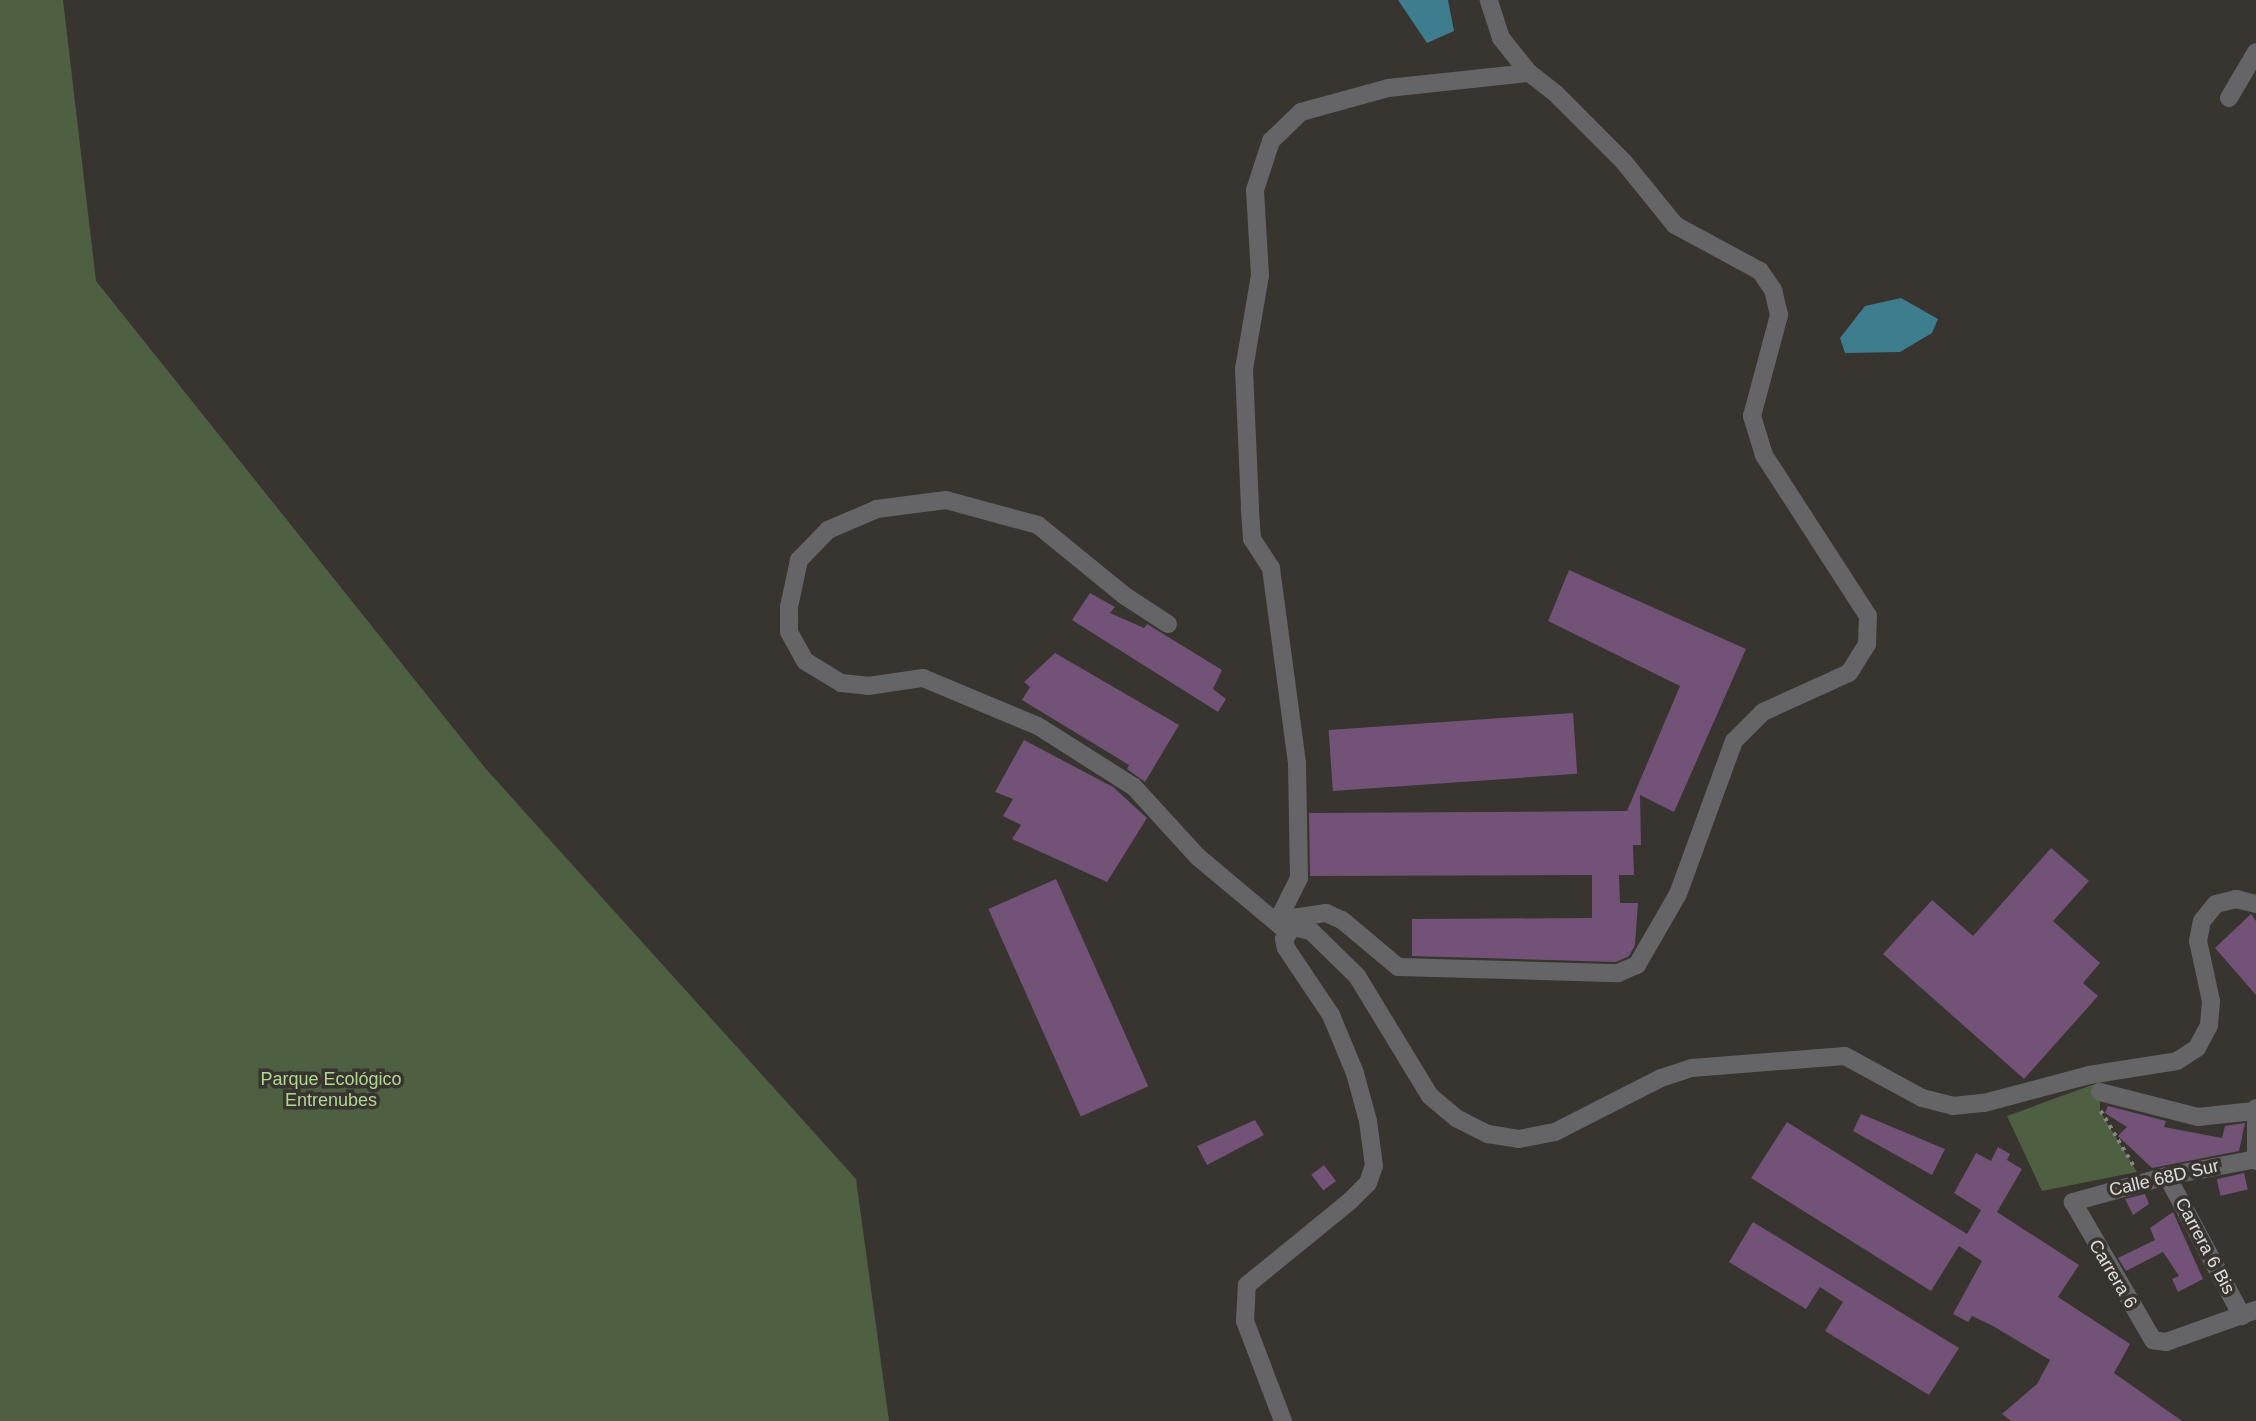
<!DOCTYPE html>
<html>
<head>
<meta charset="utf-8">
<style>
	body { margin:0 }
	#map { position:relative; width:2256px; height:1421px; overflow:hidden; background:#38342f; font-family:Helvetica,sans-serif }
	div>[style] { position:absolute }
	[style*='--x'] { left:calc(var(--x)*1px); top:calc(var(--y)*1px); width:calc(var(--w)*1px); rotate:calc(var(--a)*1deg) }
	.green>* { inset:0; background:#4f5f42 }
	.water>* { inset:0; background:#3d7d8d }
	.building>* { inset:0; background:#725277; transform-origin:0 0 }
	.path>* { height:3.5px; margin-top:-1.75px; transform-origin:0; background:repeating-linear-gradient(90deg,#898682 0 3.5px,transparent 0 8.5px) }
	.minor>* { height:18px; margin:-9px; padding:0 9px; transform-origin:9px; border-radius:9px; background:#656568 }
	span { translate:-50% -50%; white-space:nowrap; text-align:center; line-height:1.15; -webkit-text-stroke:7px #38342f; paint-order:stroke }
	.park-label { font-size:18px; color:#b2d792 }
	.street-label { font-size:18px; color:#e0ddda }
</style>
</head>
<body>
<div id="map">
	<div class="green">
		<i style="clip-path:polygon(0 0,63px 0,96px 281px,486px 769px,856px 1179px,889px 1421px,0 1421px)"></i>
		<i style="clip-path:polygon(2100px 1082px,2100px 1111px,2137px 1172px,2042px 1191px,2007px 1116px)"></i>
	</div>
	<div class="water">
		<i style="clip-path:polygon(1398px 0,1448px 0,1454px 31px,1427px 43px)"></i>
		<i style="clip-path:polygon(1901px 298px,1938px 319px,1932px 333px,1900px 352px,1845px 353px,1840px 338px,1865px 306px)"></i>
	</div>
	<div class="building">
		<i style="clip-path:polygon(1569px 570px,1746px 649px,1674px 812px,1640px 795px,1641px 845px,1633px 845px,1634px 875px,1619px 875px,1620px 903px,1638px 903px,1635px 945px,1629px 956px,1616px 962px,1412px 956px,1412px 919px,1592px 918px,1592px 875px,1310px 876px,1309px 813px,1627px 811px,1680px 686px,1548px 621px)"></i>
		<i style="clip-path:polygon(1090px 593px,1115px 607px,1110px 613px,1144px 628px,1147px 624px,1222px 670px,1213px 689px,1226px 699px,1218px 712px,1072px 620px)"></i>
		<i style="clip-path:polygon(1055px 653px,1179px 725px,1145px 782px,1127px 769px,1129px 765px,1022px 700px,1030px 687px,1024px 682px)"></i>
		<i style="left:1573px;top:713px;width:61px;height:245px;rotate:86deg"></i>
		<i style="clip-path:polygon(1024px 740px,1113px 787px,1147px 818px,1107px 882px,1012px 839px,1021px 825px,1003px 816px,1013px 799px,995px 792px)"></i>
		<i style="clip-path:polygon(2051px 848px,2089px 881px,2053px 921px,2100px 963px,2083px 983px,2098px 996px,2024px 1079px,1883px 954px,1932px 900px,1973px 936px)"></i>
		<i style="left:1056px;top:879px;width:227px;height:74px;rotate:66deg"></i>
		<i style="clip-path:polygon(2251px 914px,2256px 921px,2256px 995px,2215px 948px)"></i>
		<i style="clip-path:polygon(2108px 1106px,2166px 1121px,2164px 1127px,2222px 1138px,2225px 1126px,2245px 1123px,2239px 1151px,2152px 1168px,2118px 1136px,2127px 1127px,2105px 1113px)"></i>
		<i style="clip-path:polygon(1861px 1114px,1945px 1149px,1932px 1175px,1853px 1131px)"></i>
		<i style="clip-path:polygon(1255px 1120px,1264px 1135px,1207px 1165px,1197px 1146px)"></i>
		<i style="clip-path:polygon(1787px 1122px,1967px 1234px,1981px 1210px,1954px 1193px,1976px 1153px,1991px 1161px,1998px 1147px,2010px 1154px,2007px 1160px,2022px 1169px,1997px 1212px,2079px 1265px,2058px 1297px,2130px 1344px,2114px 1373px,2182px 1421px,2011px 1421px,2002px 1414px,2037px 1384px,2050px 1360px,1993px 1326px,1972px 1316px,1968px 1322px,1953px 1314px,1982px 1261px,1959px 1246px,1931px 1291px,1751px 1178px)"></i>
		<i style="left:1324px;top:1165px;width:20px;height:16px;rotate:53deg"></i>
		<i style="left:2244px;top:1173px;width:17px;height:28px;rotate:77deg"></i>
		<i style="clip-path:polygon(2145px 1194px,2149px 1204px,2133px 1215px,2125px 1199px)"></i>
		<i style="clip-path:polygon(2173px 1212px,2203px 1279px,2178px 1292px,2172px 1279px,2179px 1276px,2163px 1252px,2126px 1271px,2118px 1258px,2155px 1240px,2150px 1228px)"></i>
		<i style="clip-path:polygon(1753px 1222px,1959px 1348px,1929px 1395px,1825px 1331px,1843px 1302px,1820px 1287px,1806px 1309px,1729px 1262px)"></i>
	</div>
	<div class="path">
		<i style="--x:2101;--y:1111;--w:66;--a:59.2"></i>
	</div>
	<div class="minor">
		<i style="--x:2229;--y:98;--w:53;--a:-59.6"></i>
		<i style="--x:1168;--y:624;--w:51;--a:-146.9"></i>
		<i style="--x:1125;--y:596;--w:112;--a:-140.8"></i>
		<i style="--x:1038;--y:525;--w:95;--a:-164.8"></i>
		<i style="--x:946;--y:500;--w:70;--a:172.6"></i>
		<i style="--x:877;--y:509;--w:53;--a:156.8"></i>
		<i style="--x:828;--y:530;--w:42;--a:134"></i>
		<i style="--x:799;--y:560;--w:48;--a:102"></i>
		<i style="--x:789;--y:607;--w:25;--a:90"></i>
		<i style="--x:789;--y:632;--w:33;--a:61"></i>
		<i style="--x:805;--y:661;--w:42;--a:31.4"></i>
		<i style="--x:841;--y:683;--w:27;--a:6"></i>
		<i style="--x:868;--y:686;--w:56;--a:-8.3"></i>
		<i style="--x:923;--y:678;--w:125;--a:22.7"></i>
		<i style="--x:1038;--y:726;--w:114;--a:32.4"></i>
		<i style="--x:1134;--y:787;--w:95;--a:47.6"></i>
		<i style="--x:1198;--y:857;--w:112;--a:39.9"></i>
		<i style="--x:1278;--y:920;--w:49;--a:-8.3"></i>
		<i style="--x:1326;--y:913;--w:17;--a:24"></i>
		<i style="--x:1342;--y:920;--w:73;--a:40"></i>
		<i style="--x:1398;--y:967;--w:220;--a:1.6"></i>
		<i style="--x:1618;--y:973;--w:21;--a:-23"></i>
		<i style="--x:1637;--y:965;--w:82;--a:-60"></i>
		<i style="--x:1678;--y:894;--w:163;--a:-69.9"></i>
		<i style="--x:1734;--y:741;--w:41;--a:-45"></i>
		<i style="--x:1763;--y:712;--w:94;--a:-24.4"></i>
		<i style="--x:1849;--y:673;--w:34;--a:-58"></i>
		<i style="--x:1867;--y:644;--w:28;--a:-88"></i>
		<i style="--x:1868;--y:616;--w:192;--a:-122.9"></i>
		<i style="--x:1764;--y:455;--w:41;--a:-107.1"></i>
		<i style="--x:1752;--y:416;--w:105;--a:-75"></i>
		<i style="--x:1779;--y:315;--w:26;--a:-103"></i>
		<i style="--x:1773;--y:290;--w:23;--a:-124"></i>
		<i style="--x:1760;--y:271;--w:97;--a:-151.6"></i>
		<i style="--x:1675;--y:225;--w:81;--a:-129"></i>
		<i style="--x:1624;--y:162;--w:98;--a:-135"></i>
		<i style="--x:1555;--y:93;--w:33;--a:-142"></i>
		<i style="--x:1529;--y:73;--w:45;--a:-128.7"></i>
		<i style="--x:1501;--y:38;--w:40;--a:-108"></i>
		<i style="--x:1278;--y:920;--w:47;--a:-63.4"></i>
		<i style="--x:1299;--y:878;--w:115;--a:-91"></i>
		<i style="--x:1297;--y:763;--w:197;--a:-97.6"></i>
		<i style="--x:1271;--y:568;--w:35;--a:-123"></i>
		<i style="--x:1252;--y:539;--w:32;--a:-94"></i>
		<i style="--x:1250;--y:507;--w:138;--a:-92.5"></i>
		<i style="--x:1244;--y:369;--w:95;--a:-80.3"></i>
		<i style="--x:1260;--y:275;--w:85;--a:-93.4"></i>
		<i style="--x:1255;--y:190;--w:52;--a:-71.9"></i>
		<i style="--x:1271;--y:141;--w:42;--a:-44"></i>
		<i style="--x:1301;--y:112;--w:90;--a:-15.4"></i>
		<i style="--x:1388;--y:88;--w:142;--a:-6.1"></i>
		<i style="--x:2100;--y:1092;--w:101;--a:14.3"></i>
		<i style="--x:2198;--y:1117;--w:56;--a:-6.1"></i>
		<i style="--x:2256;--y:1108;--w:53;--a:90"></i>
		<i style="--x:2256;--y:1159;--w:91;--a:169.2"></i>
		<i style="--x:2167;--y:1176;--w:98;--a:164.5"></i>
		<i style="--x:2073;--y:1202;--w:160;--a:59.9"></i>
		<i style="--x:2153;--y:1340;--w:13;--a:9"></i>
		<i style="--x:2166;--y:1342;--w:96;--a:-19.6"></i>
		<i style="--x:2167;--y:1176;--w:159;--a:61.8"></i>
		<i style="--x:1283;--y:1421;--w:107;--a:-110.8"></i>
		<i style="--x:1245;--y:1321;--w:36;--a:-87"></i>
		<i style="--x:1247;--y:1285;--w:133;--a:-39.2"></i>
		<i style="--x:1350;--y:1201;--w:25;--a:-45"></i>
		<i style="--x:1368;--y:1183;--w:18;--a:-71"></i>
		<i style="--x:1374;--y:1166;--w:45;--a:-97.6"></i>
		<i style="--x:1368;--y:1121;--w:50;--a:-105.2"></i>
		<i style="--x:1355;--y:1073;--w:63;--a:-112.5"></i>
		<i style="--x:1331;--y:1015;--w:81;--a:-123.9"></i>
		<i style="--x:1286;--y:948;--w:9;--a:-103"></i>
		<i style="--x:1284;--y:939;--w:15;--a:-53"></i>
		<i style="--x:1293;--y:927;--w:18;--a:13"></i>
		<i style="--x:1311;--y:931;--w:64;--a:44.4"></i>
		<i style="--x:1357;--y:976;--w:140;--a:58.7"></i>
		<i style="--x:1430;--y:1096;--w:34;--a:40"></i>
		<i style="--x:1456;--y:1118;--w:36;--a:27"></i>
		<i style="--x:1488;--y:1134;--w:31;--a:9"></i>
		<i style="--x:1519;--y:1139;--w:37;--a:-11"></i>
		<i style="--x:1555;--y:1132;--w:119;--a:-27"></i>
		<i style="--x:1661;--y:1078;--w:33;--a:-18"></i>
		<i style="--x:1692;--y:1068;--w:153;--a:-4.5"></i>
		<i style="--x:1845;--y:1056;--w:88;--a:28.6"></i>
		<i style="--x:1922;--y:1098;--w:32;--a:14"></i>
		<i style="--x:1953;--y:1106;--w:31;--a:-6"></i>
		<i style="--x:1984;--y:1103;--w:109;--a:-14.9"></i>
		<i style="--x:2089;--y:1075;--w:89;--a:-9"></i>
		<i style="--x:2177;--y:1061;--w:24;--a:-33"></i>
		<i style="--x:2197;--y:1048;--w:26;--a:-62"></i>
		<i style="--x:2209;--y:1025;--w:24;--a:-85"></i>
		<i style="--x:2211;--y:1001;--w:61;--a:-102.2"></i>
		<i style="--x:2198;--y:941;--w:20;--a:-79"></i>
		<i style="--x:2202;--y:921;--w:22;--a:-51"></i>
		<i style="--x:2216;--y:904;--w:21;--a:-14"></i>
		<i style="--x:2236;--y:899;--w:21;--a:14"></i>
	</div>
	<div class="park-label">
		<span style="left:331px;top:1090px">Parque Ecológico<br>Entrenubes</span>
	</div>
	<div class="street-label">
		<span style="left:2164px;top:1178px;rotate:-13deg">Calle 68D Sur</span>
		<span style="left:2205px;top:1246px;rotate:62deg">Carrera 6 Bis</span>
		<span style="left:2113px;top:1274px;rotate:59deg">Carrera 6</span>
	</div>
</div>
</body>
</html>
